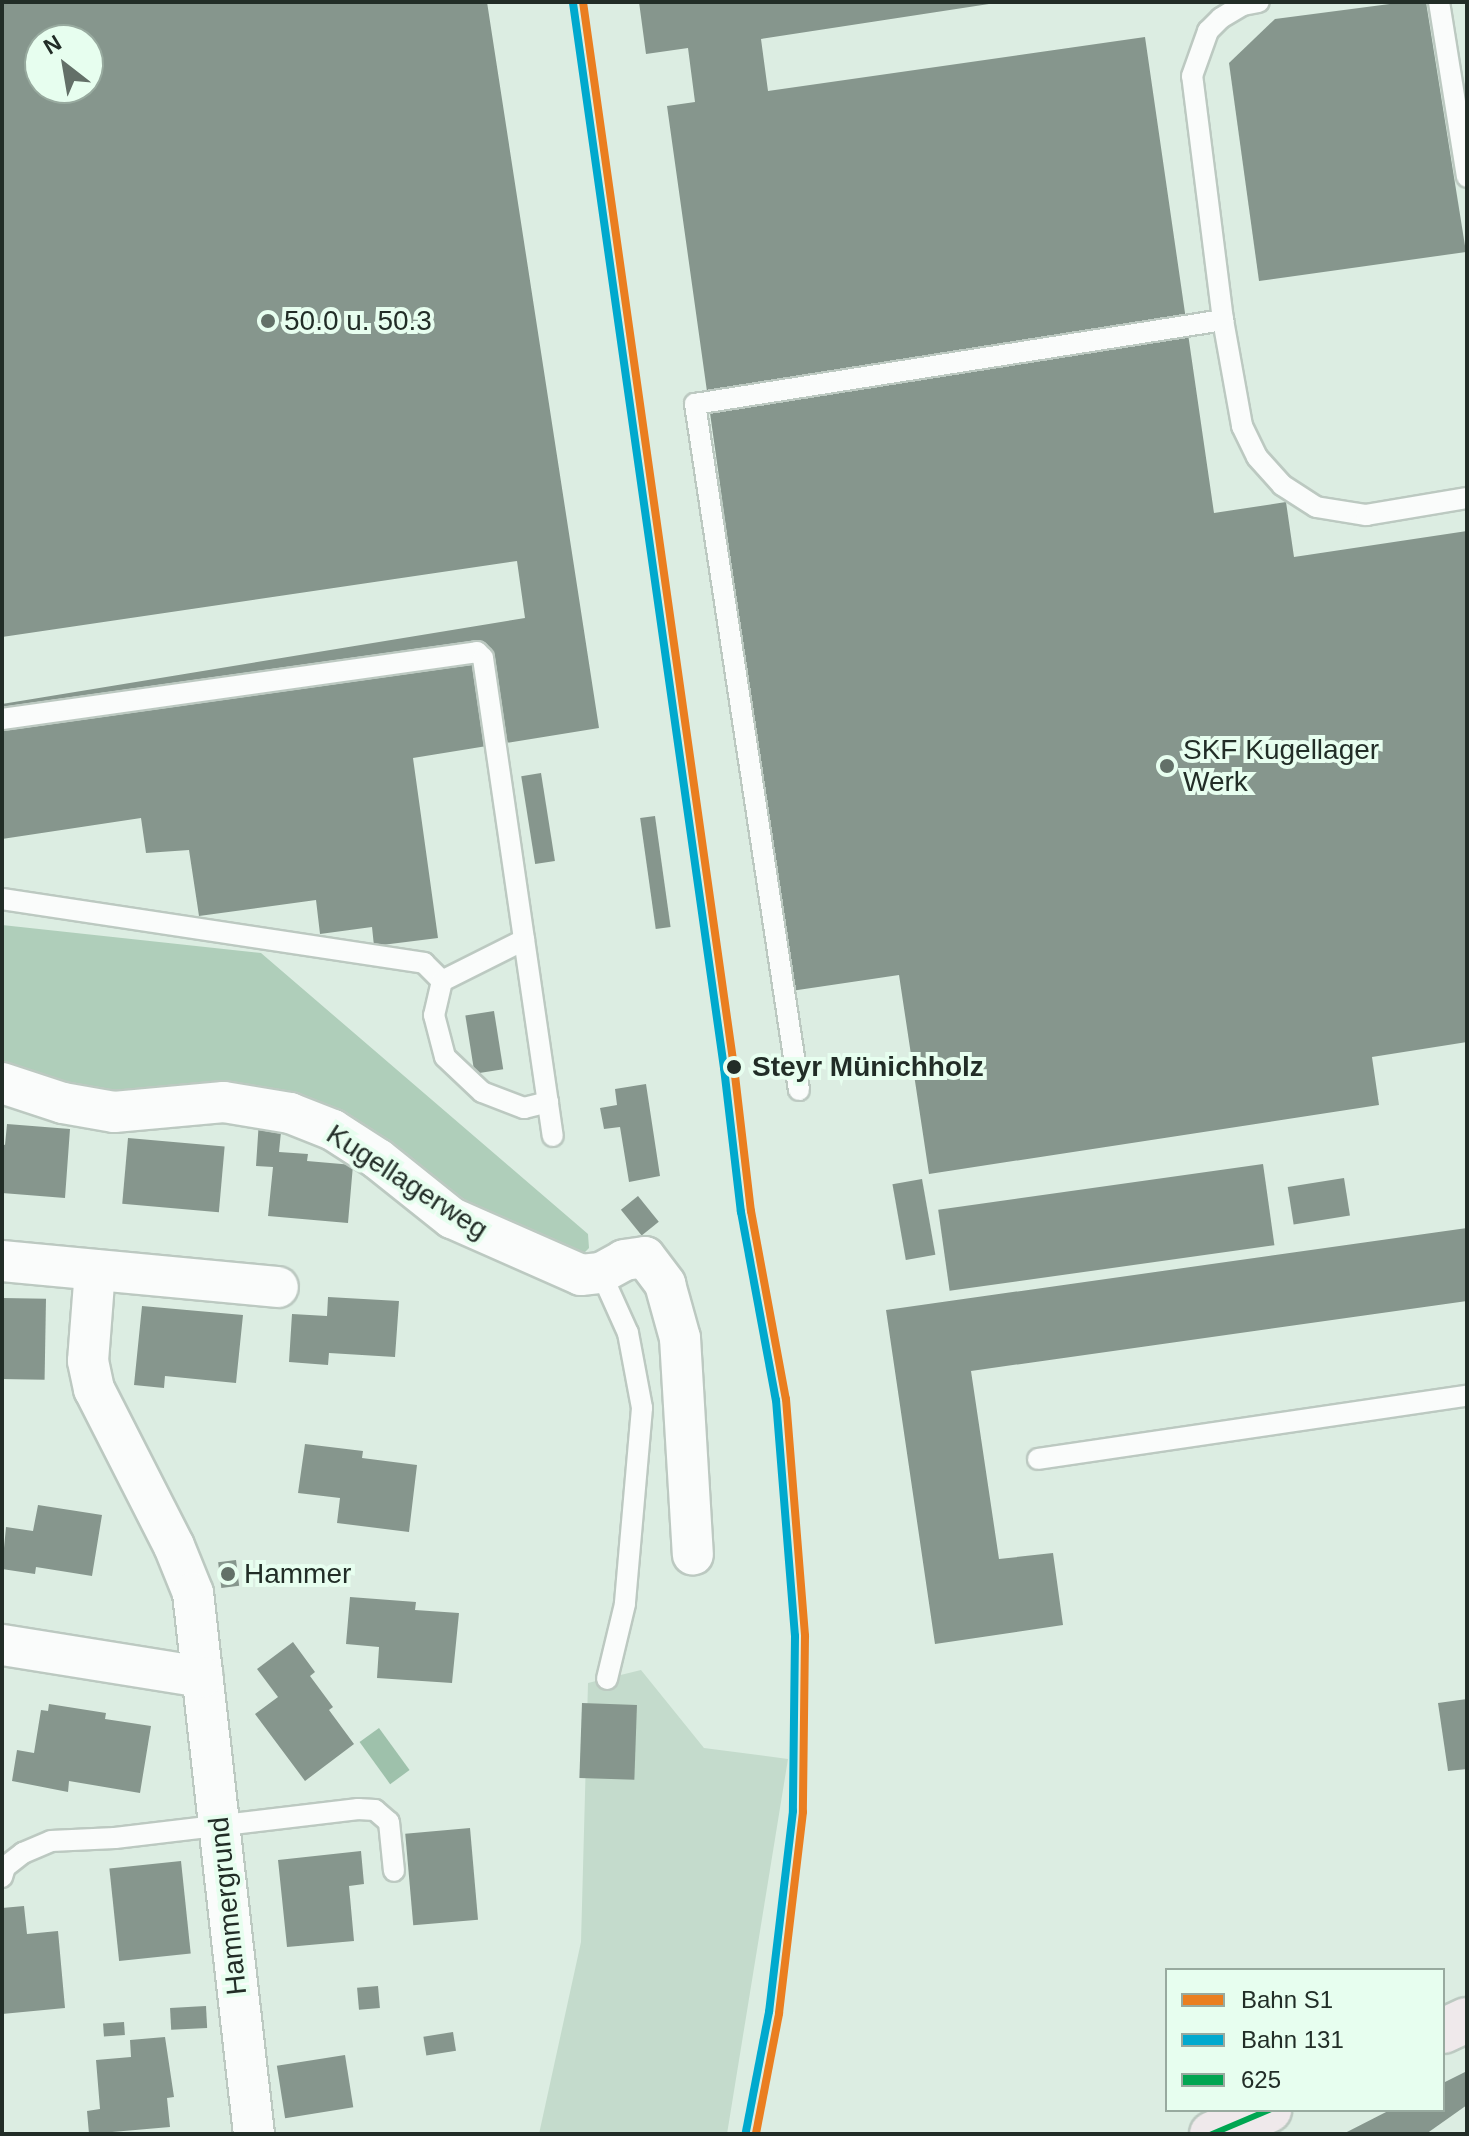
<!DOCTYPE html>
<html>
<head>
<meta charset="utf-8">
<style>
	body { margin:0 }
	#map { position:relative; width:1469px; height:2136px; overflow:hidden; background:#dcede2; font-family:Helvetica,sans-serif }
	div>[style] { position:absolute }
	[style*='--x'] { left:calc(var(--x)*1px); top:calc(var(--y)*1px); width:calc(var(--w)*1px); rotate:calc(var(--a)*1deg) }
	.green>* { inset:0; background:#c4dbcc }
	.forest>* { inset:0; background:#afceba }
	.water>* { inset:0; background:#9ec1ab; transform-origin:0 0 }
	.building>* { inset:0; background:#86968d; transform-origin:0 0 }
	.roads { filter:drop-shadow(2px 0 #bcc9c1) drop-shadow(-2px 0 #bcc9c1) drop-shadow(0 2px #bcc9c1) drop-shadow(0 -2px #bcc9c1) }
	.lane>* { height:20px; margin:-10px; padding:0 10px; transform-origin:10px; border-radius:10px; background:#fafcfb }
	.street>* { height:40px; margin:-20px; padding:0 20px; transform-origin:20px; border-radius:20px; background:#fafcfb }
	.primary>* { height:44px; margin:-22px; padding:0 22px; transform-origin:22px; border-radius:22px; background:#efe9eb }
	.bus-1>* { height:6px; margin:-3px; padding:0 3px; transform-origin:3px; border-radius:3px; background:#00a651 }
	.rail-1>* { height:8px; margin:-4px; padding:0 4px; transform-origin:4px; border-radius:4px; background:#ea7e20 }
	.rail-2>* { height:8px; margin:-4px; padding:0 4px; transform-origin:4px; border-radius:4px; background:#00a9ce }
	.dots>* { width:22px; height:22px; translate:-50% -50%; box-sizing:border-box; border:4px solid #e7feef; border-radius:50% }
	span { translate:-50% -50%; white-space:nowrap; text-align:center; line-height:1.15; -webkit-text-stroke:8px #e7feef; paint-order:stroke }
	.poi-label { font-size:28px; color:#222d27 }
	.left { translate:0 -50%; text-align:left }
	.stop-label { font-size:28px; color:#222d27; font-weight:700 }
	.street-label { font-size:28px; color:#222d27 }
	.frame { position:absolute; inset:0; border:4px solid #222d27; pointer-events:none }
	.legend { position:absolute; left:1165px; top:1968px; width:280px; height:144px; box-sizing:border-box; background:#e7feef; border:2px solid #98aa9f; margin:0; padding:10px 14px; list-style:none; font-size:24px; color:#222d27 }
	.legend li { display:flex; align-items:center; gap:16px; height:40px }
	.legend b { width:40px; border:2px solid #98aa9f }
	.north { position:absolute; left:24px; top:24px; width:80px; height:80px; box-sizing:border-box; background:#e7feef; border:2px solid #98aa9f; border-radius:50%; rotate:329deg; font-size:22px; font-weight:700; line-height:32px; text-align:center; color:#222d27 }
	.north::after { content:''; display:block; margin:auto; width:28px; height:36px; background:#637068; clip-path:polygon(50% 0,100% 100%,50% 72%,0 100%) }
</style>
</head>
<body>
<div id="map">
	<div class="green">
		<i style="clip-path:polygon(641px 1670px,704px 1748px,788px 1759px,727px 2134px,539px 2134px,581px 1942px,588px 1683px)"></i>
	</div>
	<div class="forest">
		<i style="clip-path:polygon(2px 925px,261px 953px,588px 1234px,589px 1248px,580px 1257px,470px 1216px,345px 1124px,132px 1100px,2px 1072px)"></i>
	</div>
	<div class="water">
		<i style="left:379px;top:1728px;width:52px;height:24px;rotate:54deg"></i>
	</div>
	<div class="building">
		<i style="clip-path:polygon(evenodd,2px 2px,487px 2px,599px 728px,413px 758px,438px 938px,374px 946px,372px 927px,320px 934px,316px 900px,199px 916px,189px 850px,146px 853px,141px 818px,2px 839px,2px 704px,525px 618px,517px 561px,2px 637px,2px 2px,40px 40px,88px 40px,88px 88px,40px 88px,40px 40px)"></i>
		<i style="clip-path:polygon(639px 2px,1002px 2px,761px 39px,768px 91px,1145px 37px,1214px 513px,1286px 502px,1294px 557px,1467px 531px,1467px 1042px,1372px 1057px,1379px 1105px,929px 1174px,899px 975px,791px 991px,667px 106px,695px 102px,688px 48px,646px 54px)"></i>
		<i style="clip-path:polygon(1405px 2px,1426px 2px,1466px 252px,1259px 281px,1229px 63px,1275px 19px)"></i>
		<i style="left:541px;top:773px;width:89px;height:20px;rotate:81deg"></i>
		<i style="left:655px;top:816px;width:112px;height:15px;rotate:82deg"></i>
		<i style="left:494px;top:1011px;width:59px;height:29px;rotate:81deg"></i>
		<i style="clip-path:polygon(646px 1084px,660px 1176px,629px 1182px,620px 1127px,604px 1129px,600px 1108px,617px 1105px,615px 1089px)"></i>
		<i style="clip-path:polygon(259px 1120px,282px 1122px,279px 1152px,308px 1154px,307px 1161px,353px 1165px,348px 1223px,268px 1216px,273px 1167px,256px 1166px)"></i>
		<i style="clip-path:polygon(7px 1124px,70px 1129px,65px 1198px,2px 1193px,2px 1144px,5px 1145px)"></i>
		<i style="left:128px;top:1138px;width:97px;height:66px;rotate:5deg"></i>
		<i style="left:1263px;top:1164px;width:82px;height:328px;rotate:82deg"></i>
		<i style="left:1344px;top:1178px;width:38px;height:57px;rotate:81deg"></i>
		<i style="left:922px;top:1179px;width:77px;height:30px;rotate:80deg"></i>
		<i style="left:638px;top:1196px;width:33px;height:22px;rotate:51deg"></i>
		<i style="clip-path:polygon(1467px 1228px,1467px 1301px,971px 1371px,999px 1559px,1053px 1553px,1063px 1625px,935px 1644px,886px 1310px)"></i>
		<i style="clip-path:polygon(328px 1297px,399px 1301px,395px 1357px,329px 1353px,328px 1365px,289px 1362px,292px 1314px,327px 1316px)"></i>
		<i style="left:2px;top:1298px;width:44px;height:81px;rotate:1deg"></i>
		<i style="clip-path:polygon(142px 1306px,243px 1315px,236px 1383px,165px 1376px,164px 1388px,134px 1385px)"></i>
		<i style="clip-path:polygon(305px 1444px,363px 1451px,362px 1458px,417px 1465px,409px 1532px,337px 1523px,340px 1498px,298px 1493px)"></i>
		<i style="clip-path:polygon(38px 1505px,102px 1515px,92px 1576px,36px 1567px,35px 1574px,2px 1569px,6px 1527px,33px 1531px)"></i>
		<i style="left:236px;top:1560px;width:26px;height:18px;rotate:83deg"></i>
		<i style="clip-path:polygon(350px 1597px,416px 1602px,415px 1610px,459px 1613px,452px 1683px,377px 1678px,379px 1647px,346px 1644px)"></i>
		<i style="clip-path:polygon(293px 1642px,315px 1672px,310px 1676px,333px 1707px,329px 1710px,354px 1744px,305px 1781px,255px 1714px,278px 1697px,257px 1669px)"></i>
		<i style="clip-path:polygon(1467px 1699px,1467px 1769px,1448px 1771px,1438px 1703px)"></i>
		<i style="left:582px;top:1703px;width:55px;height:75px;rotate:2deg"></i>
		<i style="clip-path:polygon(49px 1704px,106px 1713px,105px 1719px,151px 1726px,140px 1793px,69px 1781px,68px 1792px,12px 1781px,17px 1750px,34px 1753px,41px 1710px,48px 1711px)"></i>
		<i style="left:470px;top:1828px;width:92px;height:65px;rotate:85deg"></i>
		<i style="clip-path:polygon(361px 1851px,364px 1884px,349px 1886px,354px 1941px,287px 1947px,278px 1860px)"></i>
		<i style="left:181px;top:1861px;width:93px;height:72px;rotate:84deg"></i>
		<i style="clip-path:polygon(24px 1906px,27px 1934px,58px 1931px,65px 2008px,2px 2014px,2px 1908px)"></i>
		<i style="left:378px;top:1986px;width:22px;height:21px;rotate:85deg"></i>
		<i style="left:206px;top:2006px;width:22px;height:36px;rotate:87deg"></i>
		<i style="left:124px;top:2022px;width:13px;height:21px;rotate:86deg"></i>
		<i style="left:453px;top:2032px;width:19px;height:30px;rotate:81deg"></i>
		<i style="clip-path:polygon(165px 2037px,174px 2097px,167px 2098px,170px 2127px,89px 2134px,87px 2111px,100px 2109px,96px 2060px,131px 2057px,130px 2040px)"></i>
		<i style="left:345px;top:2055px;width:53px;height:69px;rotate:81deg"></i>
		<i style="clip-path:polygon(1467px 2071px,1467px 2105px,1426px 2134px,1343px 2134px,1390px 2110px,1443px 2110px,1443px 2083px)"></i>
	</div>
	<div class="roads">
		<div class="lane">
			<i style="--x:1439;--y:2;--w:177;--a:80.9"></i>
			<i style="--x:1223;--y:320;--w:108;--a:79.8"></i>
			<i style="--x:1242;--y:426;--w:34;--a:64"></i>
			<i style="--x:1257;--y:457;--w:38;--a:48"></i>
			<i style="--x:1282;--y:485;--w:40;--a:32.9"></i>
			<i style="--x:1316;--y:507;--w:51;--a:9.1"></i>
			<i style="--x:1366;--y:515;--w:102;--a:-9.6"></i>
			<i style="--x:2;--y:719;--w:480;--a:-8"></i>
			<i style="--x:477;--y:652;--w:8;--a:45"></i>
			<i style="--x:483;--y:658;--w:483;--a:81.7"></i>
			<i style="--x:2;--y:899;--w:427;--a:8.6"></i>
			<i style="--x:424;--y:963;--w:25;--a:45"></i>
			<i style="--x:442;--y:981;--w:35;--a:103"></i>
			<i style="--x:434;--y:1015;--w:43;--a:75.3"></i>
			<i style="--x:445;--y:1057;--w:51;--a:43.4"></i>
			<i style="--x:482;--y:1092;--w:45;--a:20.9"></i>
			<i style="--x:524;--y:1108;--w:25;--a:-14"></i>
			<i style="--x:442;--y:981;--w:92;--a:-26.6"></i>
			<i style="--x:799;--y:1090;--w:694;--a:-98.62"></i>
			<i style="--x:695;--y:404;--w:535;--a:-9.04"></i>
			<i style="--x:1223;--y:320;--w:246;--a:-97.2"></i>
			<i style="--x:1192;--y:76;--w:48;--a:-70.4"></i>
			<i style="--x:1208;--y:31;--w:18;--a:-45"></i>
			<i style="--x:1221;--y:18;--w:26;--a:-31"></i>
			<i style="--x:1243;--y:5;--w:16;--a:-11"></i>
			<i style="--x:601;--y:1273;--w:66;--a:65.8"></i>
			<i style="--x:628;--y:1333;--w:76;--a:79.4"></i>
			<i style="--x:642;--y:1408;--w:197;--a:95"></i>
			<i style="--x:625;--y:1604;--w:77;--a:103.5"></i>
			<i style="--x:1038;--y:1459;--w:434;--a:-8.4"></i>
			<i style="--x:2;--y:1877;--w:10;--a:-73"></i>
			<i style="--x:5;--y:1867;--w:23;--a:-38"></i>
			<i style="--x:23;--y:1853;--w:30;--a:-23"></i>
			<i style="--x:51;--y:1841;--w:64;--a:-2.7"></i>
			<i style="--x:115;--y:1838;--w:245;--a:-6.8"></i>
			<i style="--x:358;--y:1809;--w:17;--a:3"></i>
			<i style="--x:375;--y:1810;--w:18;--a:41"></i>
			<i style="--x:389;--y:1822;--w:49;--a:84.2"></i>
		</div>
		<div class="street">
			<i style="--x:2;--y:1083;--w:64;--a:18.2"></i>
			<i style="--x:63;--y:1103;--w:52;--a:10"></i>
			<i style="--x:114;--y:1112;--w:110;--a:-5.2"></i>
			<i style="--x:224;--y:1102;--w:67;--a:9.5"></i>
			<i style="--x:290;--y:1113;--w:46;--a:21.6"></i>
			<i style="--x:333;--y:1130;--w:54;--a:32.8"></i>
			<i style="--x:378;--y:1159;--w:95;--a:38.6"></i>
			<i style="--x:452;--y:1218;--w:141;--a:23.8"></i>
			<i style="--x:581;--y:1275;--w:20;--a:-6"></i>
			<i style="--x:601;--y:1273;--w:26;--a:-29"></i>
			<i style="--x:624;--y:1260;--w:21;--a:-8"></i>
			<i style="--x:645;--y:1257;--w:34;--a:53"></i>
			<i style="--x:665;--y:1284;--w:56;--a:74.5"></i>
			<i style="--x:680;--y:1338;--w:217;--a:86.6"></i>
			<i style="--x:2;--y:1261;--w:277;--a:5.4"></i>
			<i style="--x:95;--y:1270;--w:91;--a:94.4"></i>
			<i style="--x:88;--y:1361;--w:29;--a:78"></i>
			<i style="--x:94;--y:1389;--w:176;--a:63"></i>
			<i style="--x:174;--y:1546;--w:51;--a:68"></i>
			<i style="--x:193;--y:1593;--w:544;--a:83.57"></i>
			<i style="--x:2;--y:1645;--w:203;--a:9.1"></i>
		</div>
		<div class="primary">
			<i style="--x:1443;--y:2031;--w:26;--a:-25"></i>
			<i style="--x:1212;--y:2134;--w:62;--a:-22.8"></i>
		</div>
	</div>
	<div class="bus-1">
		<i style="--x:1212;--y:2134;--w:62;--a:-22.8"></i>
	</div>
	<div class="rail-1">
		<i style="--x:583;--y:2;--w:1076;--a:81.93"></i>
		<i style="--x:734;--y:1067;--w:145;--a:83.3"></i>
		<i style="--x:751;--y:1211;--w:191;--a:79.5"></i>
		<i style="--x:786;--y:1399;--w:238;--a:85.4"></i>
		<i style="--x:805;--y:1636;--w:176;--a:90.7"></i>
		<i style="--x:803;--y:1812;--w:203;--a:96.8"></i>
		<i style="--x:779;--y:2014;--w:122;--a:100.9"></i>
	</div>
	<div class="rail-2">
		<i style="--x:573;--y:3;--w:1076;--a:81.93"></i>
		<i style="--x:724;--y:1068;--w:145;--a:83.3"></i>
		<i style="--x:741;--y:1212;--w:191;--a:79.5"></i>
		<i style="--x:776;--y:1400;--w:237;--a:85.4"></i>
		<i style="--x:795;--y:1636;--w:175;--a:90.7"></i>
		<i style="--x:793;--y:1811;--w:202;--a:96.8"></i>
		<i style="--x:769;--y:2012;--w:122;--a:100.9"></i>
	</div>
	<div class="dots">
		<i style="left:268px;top:321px;background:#637068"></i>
		<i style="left:1167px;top:766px;background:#637068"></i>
		<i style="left:734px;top:1067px;background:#222d27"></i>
		<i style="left:228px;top:1574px;background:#637068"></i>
	</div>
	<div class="poi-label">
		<span class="left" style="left:284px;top:321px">50.0 u. 50.3</span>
		<span class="left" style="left:1183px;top:766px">SKF Kugellager<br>Werk</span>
		<span class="left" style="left:244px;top:1574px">Hammer</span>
	</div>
	<div class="stop-label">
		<span class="left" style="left:752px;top:1067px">Steyr Münichholz</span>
	</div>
	<div class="street-label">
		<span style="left:407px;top:1182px;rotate:33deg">Kugellagerweg</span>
		<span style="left:228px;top:1906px;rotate:-96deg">Hammergrund</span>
	</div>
	<div class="frame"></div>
	<ul class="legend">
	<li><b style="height:10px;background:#ea7e20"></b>Bahn S1</li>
	<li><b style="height:10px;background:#00a9ce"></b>Bahn 131</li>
	<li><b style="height:10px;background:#00a651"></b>625</li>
	</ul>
	<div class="north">N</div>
</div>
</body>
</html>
